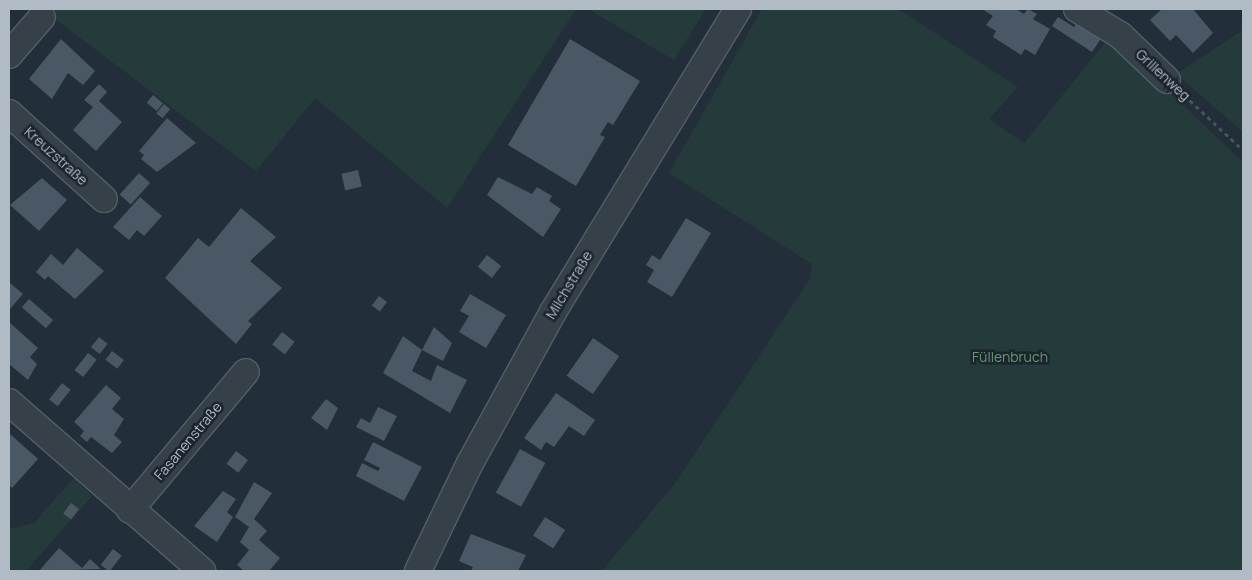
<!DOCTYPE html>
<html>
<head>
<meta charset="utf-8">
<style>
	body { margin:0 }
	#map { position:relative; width:1252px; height:580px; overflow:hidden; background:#222e39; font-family:Manrope,sans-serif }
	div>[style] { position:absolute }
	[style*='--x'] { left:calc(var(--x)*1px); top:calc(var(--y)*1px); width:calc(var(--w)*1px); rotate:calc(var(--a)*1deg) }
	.green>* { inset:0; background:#253b3b }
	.building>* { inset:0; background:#4a5865; transform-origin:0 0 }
	.path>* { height:3px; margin-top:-1.5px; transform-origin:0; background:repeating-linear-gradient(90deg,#445859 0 4px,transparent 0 8px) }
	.roads { filter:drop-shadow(1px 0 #545e67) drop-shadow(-1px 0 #545e67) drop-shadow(0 1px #545e67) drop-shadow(0 -1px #545e67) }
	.street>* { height:26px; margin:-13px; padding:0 13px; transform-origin:13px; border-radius:13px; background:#364049 }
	span { translate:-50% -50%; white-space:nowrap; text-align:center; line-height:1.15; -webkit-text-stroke:5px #1b252e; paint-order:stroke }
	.street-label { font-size:14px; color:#b1bbc6 }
	.park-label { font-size:14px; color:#69966f }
	.frame { position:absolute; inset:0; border:10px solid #b1bbc6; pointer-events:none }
</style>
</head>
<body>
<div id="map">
	<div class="green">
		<i style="clip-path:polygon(42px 9px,576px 9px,447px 208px,315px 98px,256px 171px)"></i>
		<i style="clip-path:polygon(588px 9px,706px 9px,674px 60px)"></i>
		<i style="clip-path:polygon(762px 9px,898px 9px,1018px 87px,989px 119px,1024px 143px,1107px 40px,1120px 46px,1243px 162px,1243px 571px,602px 571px,676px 482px,810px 279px,812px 264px,669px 173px)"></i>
		<i style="clip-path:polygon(1243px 30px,1243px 132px,1176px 74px)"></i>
		<i style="clip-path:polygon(74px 478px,92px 496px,26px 571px,9px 571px,9px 529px,34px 523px)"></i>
	</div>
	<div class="building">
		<i style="clip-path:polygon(982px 9px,1016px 9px,1024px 14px,1028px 9px,1037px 14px,1033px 19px,1050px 29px,1035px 55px,1025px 49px,1021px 55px,993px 37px,996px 31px,986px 25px,993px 16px)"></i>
		<i style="clip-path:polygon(1162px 9px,1193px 9px,1213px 33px,1193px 53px,1176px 35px,1170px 41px,1150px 20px)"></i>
		<i style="clip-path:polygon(1058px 17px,1074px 27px,1078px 22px,1102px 37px,1092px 52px,1052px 26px)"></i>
		<i style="clip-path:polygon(61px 39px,95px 71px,83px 85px,68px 73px,52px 99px,29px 79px)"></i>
		<i style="clip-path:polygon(570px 39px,640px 81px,613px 125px,608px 122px,600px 135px,605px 137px,576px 186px,508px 145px)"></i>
		<i style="clip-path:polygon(99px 84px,107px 92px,99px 101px,122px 122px,96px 151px,73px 130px,93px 107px,84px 100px)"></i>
		<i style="left:153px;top:95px;width:13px;height:10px;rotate:39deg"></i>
		<i style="left:164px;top:104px;width:8px;height:12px;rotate:40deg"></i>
		<i style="clip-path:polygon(167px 118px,196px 143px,157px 172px,141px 159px,144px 155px,139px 151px)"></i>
		<i style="left:358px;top:170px;width:17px;height:17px;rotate:77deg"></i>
		<i style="left:139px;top:173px;width:15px;height:29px;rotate:42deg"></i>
		<i style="clip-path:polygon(498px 177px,532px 194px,537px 187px,552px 196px,549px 201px,561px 209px,543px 237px,487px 195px)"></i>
		<i style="clip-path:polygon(42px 178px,67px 200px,39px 231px,10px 205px)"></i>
		<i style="clip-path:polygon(140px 197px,162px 216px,144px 236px,137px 230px,129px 240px,113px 227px)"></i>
		<i style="clip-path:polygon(241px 208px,276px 237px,250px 261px,282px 288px,248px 321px,252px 324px,236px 344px,165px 278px,198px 238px,209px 247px)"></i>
		<i style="clip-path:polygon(686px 218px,711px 233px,672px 297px,647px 282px,654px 270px,646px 265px,652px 255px,660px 260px)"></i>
		<i style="clip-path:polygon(77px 248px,104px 271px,75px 299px,48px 276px,45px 280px,36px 272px,51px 254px,63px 265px)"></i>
		<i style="left:487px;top:255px;width:18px;height:15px;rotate:38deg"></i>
		<i style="clip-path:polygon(9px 282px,23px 294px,10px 309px,9px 308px)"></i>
		<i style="clip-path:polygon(470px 294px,506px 315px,486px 348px,459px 332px,469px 316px,460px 311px)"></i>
		<i style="left:379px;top:296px;width:10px;height:12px;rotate:37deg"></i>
		<i style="left:29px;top:299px;width:32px;height:11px;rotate:41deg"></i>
		<i style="clip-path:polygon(9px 322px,38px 348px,30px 357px,37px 364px,28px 380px,9px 364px)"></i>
		<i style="clip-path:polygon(434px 327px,452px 343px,443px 361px,422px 350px,412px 371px,431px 381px,437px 365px,467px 380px,450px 413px,383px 373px,403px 336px,422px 350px)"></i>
		<i style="left:282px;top:332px;width:16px;height:16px;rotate:38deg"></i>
		<i style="left:99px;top:337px;width:11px;height:13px;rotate:38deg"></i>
		<i style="left:593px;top:338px;width:32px;height:46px;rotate:35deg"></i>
		<i style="left:112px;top:351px;width:15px;height:11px;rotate:37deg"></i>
		<i style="left:88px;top:353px;width:11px;height:22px;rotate:38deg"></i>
		<i style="left:62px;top:383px;width:11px;height:21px;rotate:38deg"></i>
		<i style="clip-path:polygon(106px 385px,121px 398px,112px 409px,124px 419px,114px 435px,122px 442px,112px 453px,91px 437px,87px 442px,80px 436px,84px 431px,74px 422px)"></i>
		<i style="clip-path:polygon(556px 393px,595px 420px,584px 436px,569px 426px,554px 447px,546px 442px,541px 450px,524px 438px)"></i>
		<i style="clip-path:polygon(326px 399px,338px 408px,327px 430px,311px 418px)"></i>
		<i style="clip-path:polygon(378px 407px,397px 416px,384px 441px,356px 427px,361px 418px,370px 423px)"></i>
		<i style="clip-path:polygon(9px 433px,38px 459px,12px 488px,9px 485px)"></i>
		<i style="clip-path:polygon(373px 442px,422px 467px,404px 501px,356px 476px,362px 463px,378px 471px,380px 468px,364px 460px)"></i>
		<i style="left:520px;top:449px;width:29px;height:50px;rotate:29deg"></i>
		<i style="left:236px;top:451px;width:15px;height:16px;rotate:37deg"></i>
		<i style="clip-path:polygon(254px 482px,272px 493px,254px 519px,267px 531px,259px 540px,280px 558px,269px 571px,244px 571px,237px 565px,249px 550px,240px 542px,249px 527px,235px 517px)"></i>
		<i style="clip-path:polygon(223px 491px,236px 499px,227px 512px,233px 517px,217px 542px,194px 526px)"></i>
		<i style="left:71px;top:503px;width:10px;height:13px;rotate:37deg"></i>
		<i style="left:545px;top:517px;width:24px;height:22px;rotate:33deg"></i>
		<i style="clip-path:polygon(471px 534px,526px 555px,518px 571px,471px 571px,473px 567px,459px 561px)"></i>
		<i style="clip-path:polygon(59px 548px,82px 568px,90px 559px,101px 569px,39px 571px)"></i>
		<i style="left:113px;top:549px;width:11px;height:20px;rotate:38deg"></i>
	</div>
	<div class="path">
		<i style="--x:1184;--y:95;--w:81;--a:43"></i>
	</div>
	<div class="roads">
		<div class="street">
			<i style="--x:1077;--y:9;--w:50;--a:31.2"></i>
			<i style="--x:1120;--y:35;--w:65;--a:43.8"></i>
			<i style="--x:9;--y:55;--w:50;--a:-49"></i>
			<i style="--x:9;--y:113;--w:128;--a:42.2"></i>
			<i style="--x:9;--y:402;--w:257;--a:41.2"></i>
			<i style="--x:130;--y:510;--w:180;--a:-50"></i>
			<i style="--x:418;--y:571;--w:120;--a:-64.3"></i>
			<i style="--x:470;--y:463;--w:172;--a:-61.2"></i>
			<i style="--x:553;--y:312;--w:355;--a:-58.6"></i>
		</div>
	</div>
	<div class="street-label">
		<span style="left:1163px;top:75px;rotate:43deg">Grillenweg</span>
		<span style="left:56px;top:156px;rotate:42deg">Kreuzstraße</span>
		<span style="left:569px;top:285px;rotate:-59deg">Milchstraße</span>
		<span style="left:188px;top:441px;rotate:-50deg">Fasanenstraße</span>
	</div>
	<div class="park-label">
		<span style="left:1010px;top:357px">Füllenbruch</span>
	</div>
	<div class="frame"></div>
</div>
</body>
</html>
